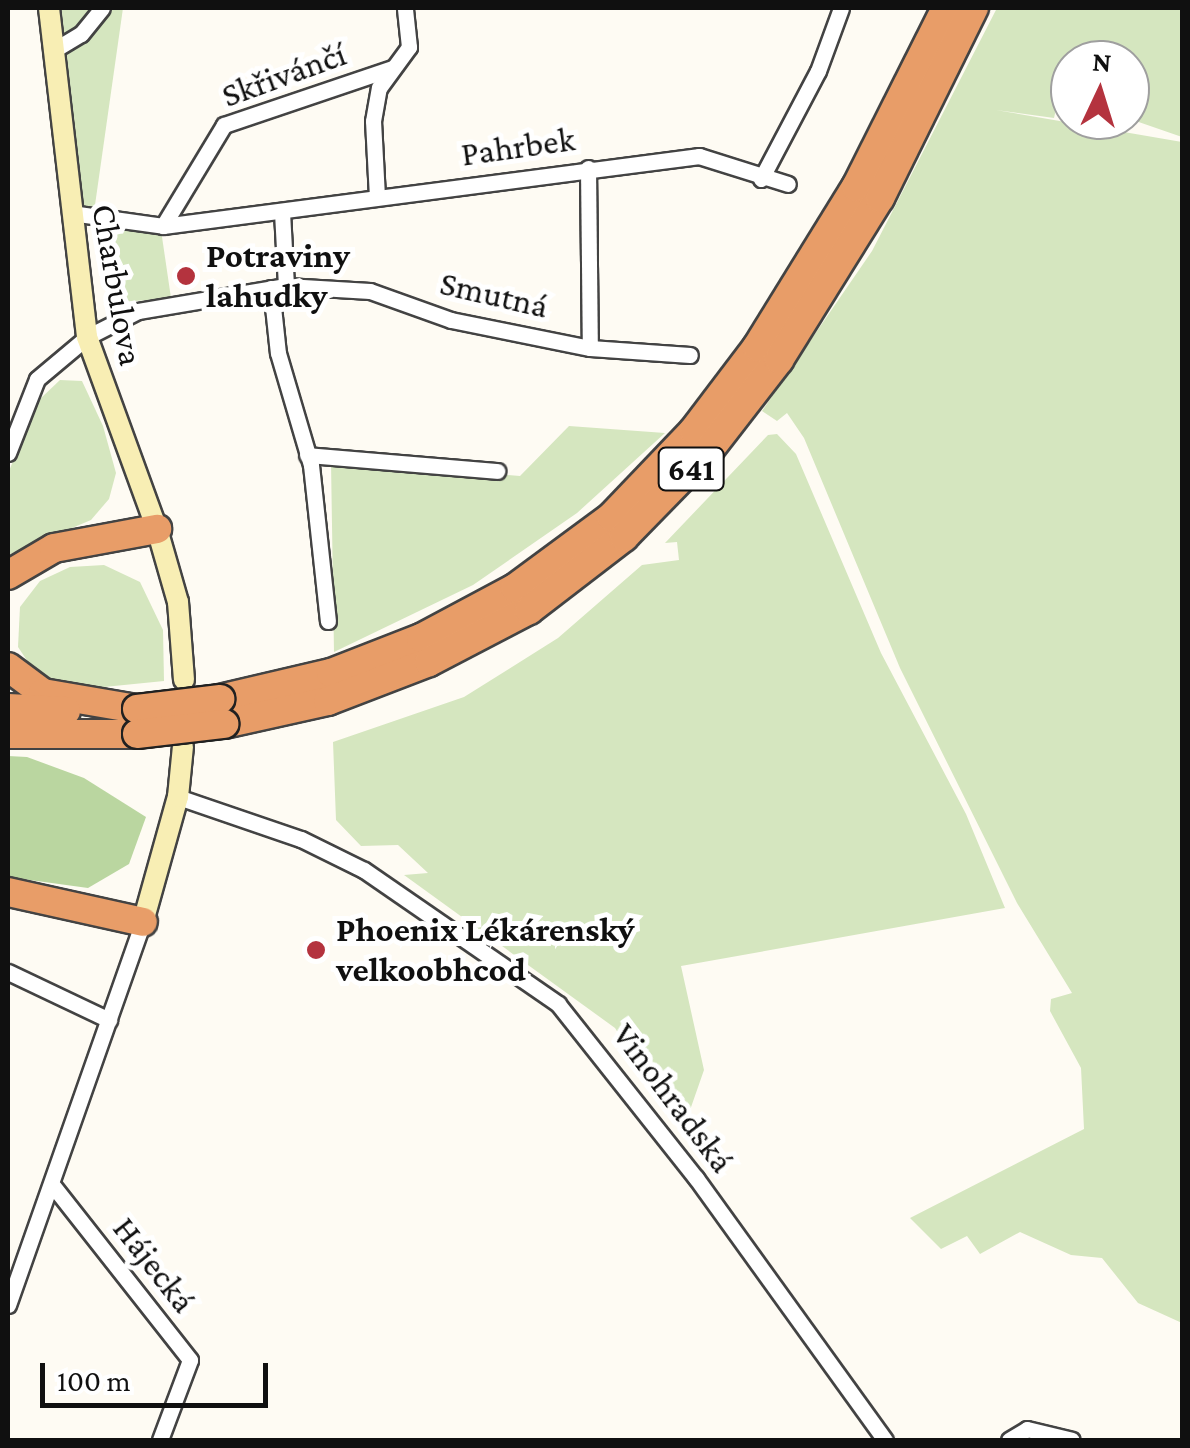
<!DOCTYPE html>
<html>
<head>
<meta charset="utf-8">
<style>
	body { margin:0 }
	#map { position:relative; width:1190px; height:1448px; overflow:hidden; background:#fefbf3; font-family:"Crimson Pro",serif }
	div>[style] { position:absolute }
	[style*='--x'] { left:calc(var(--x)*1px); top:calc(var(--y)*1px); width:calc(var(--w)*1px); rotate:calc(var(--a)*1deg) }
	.green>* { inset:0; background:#d5e6bf }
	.forest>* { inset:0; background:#bad6a0 }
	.roads { filter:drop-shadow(2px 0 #434343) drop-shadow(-2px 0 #434343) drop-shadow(0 2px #434343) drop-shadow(0 -2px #434343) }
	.street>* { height:15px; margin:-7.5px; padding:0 7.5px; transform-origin:7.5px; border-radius:7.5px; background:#fff }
	.secondary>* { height:20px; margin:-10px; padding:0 10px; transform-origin:10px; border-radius:10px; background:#f8eeb4 }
	.highway>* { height:28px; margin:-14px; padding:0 14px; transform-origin:14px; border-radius:14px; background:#e89d68 }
	.bridges { filter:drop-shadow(2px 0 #212121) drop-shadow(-2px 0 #212121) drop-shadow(0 2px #212121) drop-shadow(0 -2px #212121) }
	.highway-bridge>* { height:28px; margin:-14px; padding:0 14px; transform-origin:14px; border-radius:14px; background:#e89d68 }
	.dots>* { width:28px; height:28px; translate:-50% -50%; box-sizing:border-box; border:5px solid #fff; border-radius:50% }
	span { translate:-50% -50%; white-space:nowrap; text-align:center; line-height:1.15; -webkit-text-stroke:10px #fff; paint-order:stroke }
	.shield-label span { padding:2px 8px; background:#fff; border:2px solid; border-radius:8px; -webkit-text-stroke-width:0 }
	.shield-label { font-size:32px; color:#101010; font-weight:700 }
	.street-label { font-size:35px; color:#101010 }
	.poi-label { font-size:35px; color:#101010; font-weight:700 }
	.left { translate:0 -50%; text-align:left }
	.frame { position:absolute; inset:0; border:10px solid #101010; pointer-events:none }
	.north { position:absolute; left:1050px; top:40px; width:100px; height:100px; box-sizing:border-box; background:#fff; border:2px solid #9f9f9f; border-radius:50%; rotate:4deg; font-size:28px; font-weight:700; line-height:40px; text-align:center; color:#101010 }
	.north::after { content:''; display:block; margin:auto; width:35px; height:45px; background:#b4333e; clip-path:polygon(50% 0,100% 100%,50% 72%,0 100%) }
	.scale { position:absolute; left:40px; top:1363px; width:228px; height:45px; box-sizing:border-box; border:5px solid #101010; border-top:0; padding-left:12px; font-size:30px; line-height:35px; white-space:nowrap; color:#101010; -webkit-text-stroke:8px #fff; paint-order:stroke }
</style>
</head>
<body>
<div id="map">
	<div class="green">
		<i style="clip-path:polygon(54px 8px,123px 8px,94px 212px,77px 201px)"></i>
		<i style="clip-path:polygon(997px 8px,1182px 8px,1182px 137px,1130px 119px,1130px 60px,1070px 60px,1070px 93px,1060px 92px,1054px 118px,996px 110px,1182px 142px,1182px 1323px,1138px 1303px,1102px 1258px,1071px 1255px,1020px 1232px,980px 1254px,967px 1236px,941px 1249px,910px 1218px,1084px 1129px,1081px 1068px,1050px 1011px,1051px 999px,1072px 993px,1017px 903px,900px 668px,804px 438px,787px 413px,777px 421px,762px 411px,872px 251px)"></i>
		<i style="clip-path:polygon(99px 224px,161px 230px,171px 298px,110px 303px)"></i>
		<i style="clip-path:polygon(60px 380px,82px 381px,103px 426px,116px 473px,109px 499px,91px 520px,8px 555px,8px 473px,40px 399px)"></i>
		<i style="clip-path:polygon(569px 426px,665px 433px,577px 513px,473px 585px,334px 652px,331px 462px,520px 476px)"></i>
		<i style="clip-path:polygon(777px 434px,796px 454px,881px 653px,966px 814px,1005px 908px,681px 966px,704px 1070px,682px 1133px,615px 1028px,404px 875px,428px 873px,398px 845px,361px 846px,336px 820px,333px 742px,464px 697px,558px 638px,642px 565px,679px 560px,677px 542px,665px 543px,768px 435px)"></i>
		<i style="clip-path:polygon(104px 565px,140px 582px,163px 630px,164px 681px,94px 688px,55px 683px,32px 668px,18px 647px,20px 607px,40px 581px,70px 567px)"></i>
	</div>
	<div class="forest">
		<i style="clip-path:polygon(8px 756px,27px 757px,84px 778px,146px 817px,129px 864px,88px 888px,8px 877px)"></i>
	</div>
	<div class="roads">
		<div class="street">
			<i style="--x:54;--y:50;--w:31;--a:-31"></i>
			<i style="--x:81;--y:34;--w:33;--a:-51"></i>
			<i style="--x:588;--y:168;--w:180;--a:89.4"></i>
			<i style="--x:761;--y:179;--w:122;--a:-62.2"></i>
			<i style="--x:818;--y:71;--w:67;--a:-69.9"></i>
			<i style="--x:377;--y:197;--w:76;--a:-93"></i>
			<i style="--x:373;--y:121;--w:34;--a:-80"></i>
			<i style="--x:379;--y:88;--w:51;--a:-53.8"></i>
			<i style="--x:409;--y:47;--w:39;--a:-96"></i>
			<i style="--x:282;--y:212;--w:74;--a:86.9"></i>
			<i style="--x:71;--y:213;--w:93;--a:8"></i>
			<i style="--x:163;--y:226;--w:541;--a:-7.44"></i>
			<i style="--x:699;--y:156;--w:93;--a:17.5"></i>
			<i style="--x:163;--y:226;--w:118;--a:-58.9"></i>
			<i style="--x:224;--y:125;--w:177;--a:-18.7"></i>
			<i style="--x:271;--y:288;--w:65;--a:83.9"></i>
			<i style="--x:278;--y:353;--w:117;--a:73.6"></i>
			<i style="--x:311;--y:465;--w:157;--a:83.8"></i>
			<i style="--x:8;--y:453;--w:79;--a:-68.6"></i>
			<i style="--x:37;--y:379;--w:65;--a:-40"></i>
			<i style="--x:87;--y:337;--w:57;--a:-27"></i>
			<i style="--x:138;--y:311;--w:150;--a:-9.6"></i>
			<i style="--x:286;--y:286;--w:84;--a:3.4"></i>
			<i style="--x:370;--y:291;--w:86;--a:19.7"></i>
			<i style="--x:451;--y:320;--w:142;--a:11.4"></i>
			<i style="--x:590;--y:348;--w:100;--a:4"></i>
			<i style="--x:307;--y:455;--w:191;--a:4.8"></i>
			<i style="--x:178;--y:797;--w:130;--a:18.9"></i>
			<i style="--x:301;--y:839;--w:70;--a:26.2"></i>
			<i style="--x:364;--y:870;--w:236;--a:34.6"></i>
			<i style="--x:558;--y:1004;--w:222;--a:51.6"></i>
			<i style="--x:696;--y:1178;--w:323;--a:54.2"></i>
			<i style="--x:8;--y:972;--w:112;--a:25.4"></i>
			<i style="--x:54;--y:1187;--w:220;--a:51.8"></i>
			<i style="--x:190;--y:1360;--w:85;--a:110.6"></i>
			<i style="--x:8;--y:1305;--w:406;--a:-70.6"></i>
			<i style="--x:1009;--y:1440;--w:21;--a:-31"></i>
			<i style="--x:1027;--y:1429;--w:46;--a:13.7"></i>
		</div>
		<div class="secondary">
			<i style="--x:49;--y:8;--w:331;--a:83.4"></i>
			<i style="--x:87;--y:337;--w:204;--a:70"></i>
			<i style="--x:157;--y:529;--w:76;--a:74"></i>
			<i style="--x:178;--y:602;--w:78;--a:85.6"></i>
			<i style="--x:143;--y:922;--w:130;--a:-74.4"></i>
			<i style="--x:178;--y:797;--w:51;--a:-84.4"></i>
		</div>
		<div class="highway">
			<i style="--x:8;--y:575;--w:53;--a:-30.4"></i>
			<i style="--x:54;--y:548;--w:105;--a:-10.5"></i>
			<i style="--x:8;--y:667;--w:44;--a:36.6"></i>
			<i style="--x:43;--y:693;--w:95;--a:9.7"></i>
			<i style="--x:220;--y:699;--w:114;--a:-13.2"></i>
			<i style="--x:331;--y:673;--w:97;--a:-21.3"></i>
			<i style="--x:421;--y:638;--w:106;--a:-28"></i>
			<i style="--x:515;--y:588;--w:119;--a:-36.5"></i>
			<i style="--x:611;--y:517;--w:120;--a:-46.3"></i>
			<i style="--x:694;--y:430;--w:104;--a:-52.8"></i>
			<i style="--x:757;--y:347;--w:188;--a:-58.3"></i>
			<i style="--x:856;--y:187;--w:200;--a:-63.3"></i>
			<i style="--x:8;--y:708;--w:58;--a:3"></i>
			<i style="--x:224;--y:724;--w:107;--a:-12.5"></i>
			<i style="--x:328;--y:701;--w:108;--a:-21.1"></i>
			<i style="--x:429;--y:662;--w:113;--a:-27.5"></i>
			<i style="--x:529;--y:610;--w:120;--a:-37.5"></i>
			<i style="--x:624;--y:537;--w:123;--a:-45.7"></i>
			<i style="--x:710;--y:449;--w:113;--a:-52.2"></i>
			<i style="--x:779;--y:360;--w:191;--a:-58.1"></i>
			<i style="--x:880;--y:198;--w:212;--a:-63.7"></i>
			<i style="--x:8;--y:734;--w:129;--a:0"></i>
			<i style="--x:8;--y:892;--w:138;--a:12.5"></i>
		</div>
	</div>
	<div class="bridges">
		<div class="highway-bridge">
			<i style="--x:137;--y:709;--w:84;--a:-6.9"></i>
			<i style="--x:137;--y:734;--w:88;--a:-6.6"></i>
		</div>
	</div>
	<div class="dots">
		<i style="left:186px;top:276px;background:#b4333e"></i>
		<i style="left:316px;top:950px;background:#b4333e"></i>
	</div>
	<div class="shield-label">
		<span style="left:691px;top:469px">641</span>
	</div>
	<div class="street-label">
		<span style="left:284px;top:75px;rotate:-20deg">Skřivánčí</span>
		<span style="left:518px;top:147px;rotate:-8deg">Pahrbek</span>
		<span style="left:117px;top:285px;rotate:80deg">Charbulova</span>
		<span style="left:494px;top:295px;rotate:13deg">Smutná</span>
		<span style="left:673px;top:1098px;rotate:53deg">Vinohradská</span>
		<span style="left:154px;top:1265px;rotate:52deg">Hájecká</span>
	</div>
	<div class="poi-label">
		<span class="left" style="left:206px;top:276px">Potraviny<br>lahudky</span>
		<span class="left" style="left:336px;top:950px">Phoenix Lékárenský<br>velkoobhcod</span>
	</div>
	<div class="frame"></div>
	<div class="north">N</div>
	<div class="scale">100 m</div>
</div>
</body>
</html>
